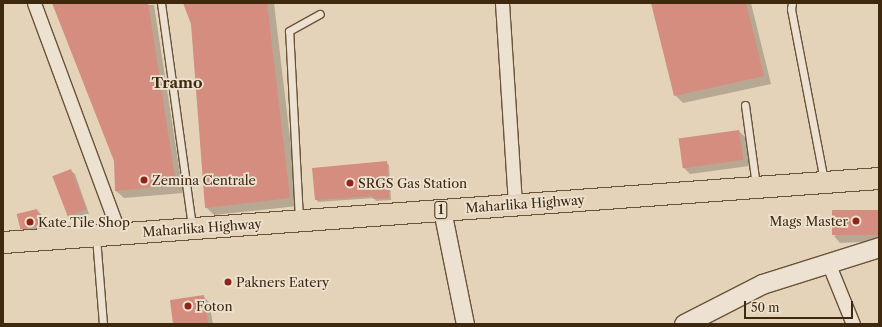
<!DOCTYPE html>
<html>
<head>
<meta charset="utf-8">
<style>
	body { margin:0 }
	#map { position:relative; width:882px; height:327px; overflow:hidden; background:#e4d3b8; font-family:"Libre Caslon Text",serif }
	div>[style] { position:absolute }
	[style*='--x'] { left:calc(var(--x)*1px); top:calc(var(--y)*1px); width:calc(var(--w)*1px); rotate:calc(var(--a)*1deg) }
	.shadow>* { inset:0; background:#0003 }
	.building>* { inset:0; background:#d48d7e; transform-origin:0 0 }
	.roads { filter:drop-shadow(1px 0 #685439) drop-shadow(-1px 0 #685439) drop-shadow(0 1px #685439) drop-shadow(0 -1px #685439) }
	.service>* { height:7px; margin:-3.5px; padding:0 3.5px; transform-origin:3.5px; border-radius:3.5px; background:#ede2d1 }
	.minor>* { height:13px; margin:-6.5px; padding:0 6.5px; transform-origin:6.5px; border-radius:6.5px; background:#ede2d1 }
	.tertiary>* { height:17px; margin:-8.5px; padding:0 8.5px; transform-origin:8.5px; border-radius:8.5px; background:#ede2d1 }
	.secondary>* { height:19px; margin:-9.5px; padding:0 9.5px; transform-origin:9.5px; border-radius:9.5px; background:#ede2d1 }
	.primary>* { height:21px; margin:-10.5px; padding:0 10.5px; transform-origin:10.5px; border-radius:10.5px; background:#e4d3b8 }
	.dots>* { width:11px; height:11px; translate:-50% -50%; box-sizing:border-box; border:2px solid #ede2d1; border-radius:50% }
	span { translate:-50% -50%; white-space:nowrap; text-align:center; line-height:1.15; -webkit-text-stroke:3.5px #ede2d1; paint-order:stroke }
	.shield-label span { padding:1px 3px; background:#ede2d1; border:1px solid; border-radius:3px; -webkit-text-stroke-width:0 }
	.shield-label { font-size:12px; color:#3e290f; font-weight:700 }
	.poi-label { font-size:13px; color:#3e290f }
	.left { translate:0 -50%; text-align:left }
	.right { translate:-100% -50%; text-align:right }
	.street-label { font-size:13px; color:#3e290f }
	.quarter-label { font-size:15px; color:#3e290f; font-weight:700 }
	.frame { position:absolute; inset:0; border:4px solid #3e290f; pointer-events:none }
	.scale { position:absolute; left:744px; top:301px; width:109px; height:18px; box-sizing:border-box; border:2px solid #3e290f; border-top:0; padding-left:5px; font-size:12px; line-height:14px; white-space:nowrap; color:#3e290f; -webkit-text-stroke:3px #ede2d1; paint-order:stroke }
</style>
</head>
<body>
<div id="map">
	<div class="shadow">
		<i style="clip-path:polygon(53px 3px,154px 5px,183px 193px,124px 198px,116px 191px,115px 161px)"></i>
		<i style="clip-path:polygon(184px 3px,274px 3px,298px 206px,214px 215px,206px 207px,192px 23px)"></i>
		<i style="clip-path:polygon(652px 3px,751px 3px,771px 84px,683px 103px,675px 95px)"></i>
		<i style="clip-path:polygon(739px 131px,745px 137px,749px 166px,690px 174px,684px 168px,680px 139px)"></i>
		<i style="clip-path:polygon(386px 162px,389px 165px,391px 200px,376px 201px,374px 198px,318px 202px,316px 199px)"></i>
		<i style="clip-path:polygon(70px 170px,75px 174px,89px 214px,72px 220px,68px 216px,53px 177px)"></i>
		<i style="clip-path:polygon(37px 210px,41px 214px,45px 229px,26px 232px,21px 228px)"></i>
		<i style="clip-path:polygon(879px 211px,879px 241px,840px 243px,834px 236px)"></i>
		<i style="clip-path:polygon(203px 296px,209px 302px,213px 324px,174px 324px)"></i>
	</div>
	<div class="building">
		<i style="clip-path:polygon(52px 3px,148px 3px,176px 185px,115px 191px,114px 161px)"></i>
		<i style="clip-path:polygon(183px 3px,267px 3px,290px 198px,205px 208px,191px 24px)"></i>
		<i style="clip-path:polygon(651px 3px,746px 3px,764px 76px,674px 96px)"></i>
		<i style="left:739px;top:130px;width:30px;height:61px;rotate:82deg"></i>
		<i style="clip-path:polygon(387px 161px,389px 198px,373px 199px,373px 196px,315px 200px,312px 168px)"></i>
		<i style="left:71px;top:169px;width:43px;height:20px;rotate:69deg"></i>
		<i style="left:37px;top:209px;width:16px;height:21px;rotate:76deg"></i>
		<i style="left:879px;top:210px;width:25px;height:47px;rotate:90deg"></i>
		<i style="clip-path:polygon(204px 295px,208px 324px,173px 324px,170px 300px)"></i>
	</div>
	<div class="roads">
		<div class="service">
			<i style="--x:161;--y:3;--w:225;--a:82.1"></i>
			<i style="--x:792;--y:3;--w:6;--a:99"></i>
			<i style="--x:791;--y:9;--w:174;--a:79.1"></i>
			<i style="--x:745;--y:105;--w:81;--a:82.2"></i>
			<i style="--x:299;--y:219;--w:188;--a:-93"></i>
			<i style="--x:289;--y:31;--w:35;--a:-29"></i>
			<i style="--x:96;--y:237;--w:87;--a:85.4"></i>
		</div>
		<div class="minor">
			<i style="--x:34;--y:3;--w:245;--a:69.7"></i>
			<i style="--x:502;--y:3;--w:201;--a:86.3"></i>
			<i style="--x:829;--y:265;--w:64;--a:67.9"></i>
		</div>
		<div class="tertiary">
			<i style="--x:442;--y:210;--w:116;--a:78.6"></i>
		</div>
		<div class="secondary">
			<i style="--x:684;--y:324;--w:88;--a:-27.1"></i>
			<i style="--x:762;--y:284;--w:123;--a:-17.5"></i>
		</div>
		<div class="primary">
			<i style="--x:3;--y:242;--w:878;--a:-4.18"></i>
		</div>
	</div>
	<div class="dots">
		<i style="left:144px;top:180px;background:#8f2418"></i>
		<i style="left:350px;top:183px;background:#8f2418"></i>
		<i style="left:856px;top:221px;background:#8f2418"></i>
		<i style="left:30px;top:222px;background:#8f2418"></i>
		<i style="left:228px;top:282px;background:#8f2418"></i>
		<i style="left:188px;top:306px;background:#8f2418"></i>
	</div>
	<div class="shield-label">
		<span style="left:441px;top:210px">1</span>
	</div>
	<div class="poi-label">
		<span class="left" style="left:152px;top:180px">Zemina Centrale</span>
		<span class="left" style="left:358px;top:183px">SRGS Gas Station</span>
		<span class="right" style="left:848px;top:221px">Mags Master</span>
		<span class="left" style="left:38px;top:222px">Kate Tile Shop</span>
		<span class="left" style="left:236px;top:282px">Pakners Eatery</span>
		<span class="left" style="left:196px;top:306px">Foton</span>
	</div>
	<div class="street-label">
		<span style="left:525px;top:204px;rotate:-4deg">Maharlika Highway</span>
		<span style="left:202px;top:228px;rotate:-4deg">Maharlika Highway</span>
	</div>
	<div class="quarter-label">
		<span style="left:177px;top:83px">Tramo</span>
	</div>
	<div class="frame"></div>
	<div class="scale">50 m</div>
</div>
</body>
</html>
